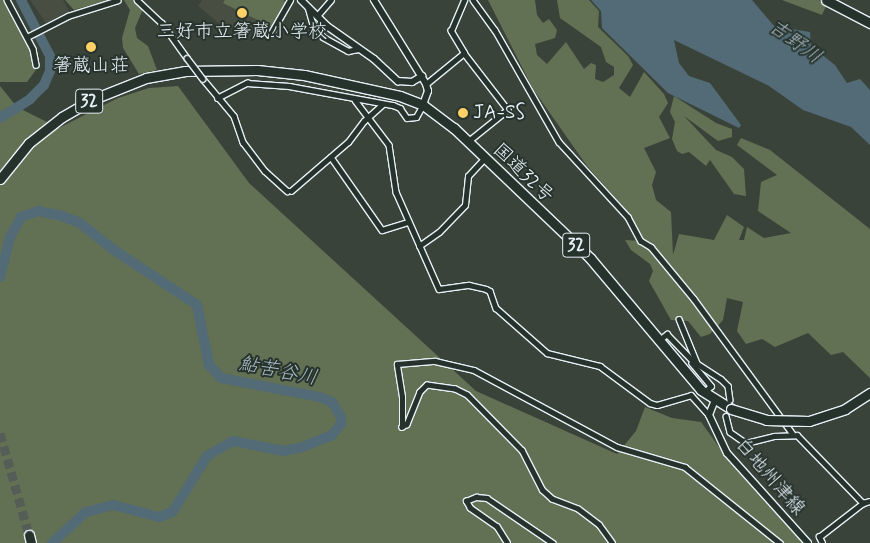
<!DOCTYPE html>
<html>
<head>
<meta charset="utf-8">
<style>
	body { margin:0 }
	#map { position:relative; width:870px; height:543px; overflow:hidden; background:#3a4339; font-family:Mynerve,"Klee One",sans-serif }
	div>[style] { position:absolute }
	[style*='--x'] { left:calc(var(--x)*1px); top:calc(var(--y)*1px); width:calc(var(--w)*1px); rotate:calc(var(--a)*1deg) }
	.built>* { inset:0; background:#484e41 }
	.green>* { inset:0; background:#627153 }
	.water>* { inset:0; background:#526b76 }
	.river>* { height:10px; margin:-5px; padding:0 5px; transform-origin:5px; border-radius:5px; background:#526b76 }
	.highway-tunnel>* { height:9px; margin-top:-4.5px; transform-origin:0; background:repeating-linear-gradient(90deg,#545d56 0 9px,transparent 0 13.5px) }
	.roads { filter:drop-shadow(1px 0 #e8f1f8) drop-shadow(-1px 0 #e8f1f8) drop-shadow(0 1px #e8f1f8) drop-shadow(0 -1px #e8f1f8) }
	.street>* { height:4.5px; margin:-2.25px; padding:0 2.25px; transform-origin:2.25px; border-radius:2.25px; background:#26332d }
	.secondary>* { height:6px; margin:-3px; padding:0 3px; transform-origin:3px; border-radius:3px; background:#26332d }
	.highway>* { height:9px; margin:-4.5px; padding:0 4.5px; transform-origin:4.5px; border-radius:4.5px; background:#26332d }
	.bridges { filter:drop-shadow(1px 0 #e8f1f8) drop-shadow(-1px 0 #e8f1f8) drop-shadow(0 1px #e8f1f8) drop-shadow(0 -1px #e8f1f8) }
	.street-bridge>* { height:4.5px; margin:-2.25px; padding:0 2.25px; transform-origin:2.25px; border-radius:2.25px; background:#26332d }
	.highway-bridge>* { height:9px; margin:-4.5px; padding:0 4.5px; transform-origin:4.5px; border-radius:4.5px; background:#26332d }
	.dots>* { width:14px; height:14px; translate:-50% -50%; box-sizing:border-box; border:2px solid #26332d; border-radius:50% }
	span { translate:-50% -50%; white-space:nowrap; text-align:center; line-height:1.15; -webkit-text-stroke:4px #26332d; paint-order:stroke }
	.shield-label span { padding:1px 4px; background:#26332d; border:1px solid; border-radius:4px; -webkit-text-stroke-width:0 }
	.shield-label { font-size:18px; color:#e8f1f8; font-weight:700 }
	.poi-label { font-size:19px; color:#e8f1f8 }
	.left { translate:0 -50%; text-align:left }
	.street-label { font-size:19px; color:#e8f1f8 }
	.water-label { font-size:20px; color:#acbbc4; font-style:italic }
</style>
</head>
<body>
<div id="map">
	<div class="built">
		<i style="clip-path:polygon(30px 0,63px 0,69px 11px,46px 23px)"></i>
		<i style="clip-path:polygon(202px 0,283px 0,286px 2px,269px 32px,263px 31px,260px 36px,241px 28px,226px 29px,198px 6px)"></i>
	</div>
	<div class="green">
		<i style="clip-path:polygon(0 0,5px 0,38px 67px,27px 82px,0 82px)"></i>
		<i style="clip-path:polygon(65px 0,109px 0,74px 10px)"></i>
		<i style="clip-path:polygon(124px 0,133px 0,143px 9px,135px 28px,137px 38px,148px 46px,157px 70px,139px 74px,123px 48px,122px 38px,130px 10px)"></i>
		<i style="clip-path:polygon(225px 0,283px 0,286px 2px,272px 27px,223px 3px)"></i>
		<i style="clip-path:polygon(488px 0,535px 0,537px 15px,543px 23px,549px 19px,557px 30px,555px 38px,535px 44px,537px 55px,547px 64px,566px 42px,584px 69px,591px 63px,596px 65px,595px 79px,603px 82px,614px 75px,614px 67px,606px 62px,601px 47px,560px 18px,557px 0,589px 0,599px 11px,598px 27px,628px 56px,633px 65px,619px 88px,630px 97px,644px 72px,664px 94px,668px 103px,659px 117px,670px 138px,644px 148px,656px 172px,652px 185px,656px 200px,671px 212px,673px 255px,679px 234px,714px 240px,727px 215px,744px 227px,739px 240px,744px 240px,747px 227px,764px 238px,791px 233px,758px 211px,761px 182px,777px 175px,737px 145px,741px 138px,770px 150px,870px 229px,870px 378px,843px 352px,831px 355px,808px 333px,775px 347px,762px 339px,746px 344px,737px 331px,743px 302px,727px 298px,723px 320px,710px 334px,701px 337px,688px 321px,671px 320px,649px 281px,653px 271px,650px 264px,631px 250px,625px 240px,641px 241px,621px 204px,587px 166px,533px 89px)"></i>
		<i style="clip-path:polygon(782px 0,819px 0,826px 6px,822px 15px)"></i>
		<i style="clip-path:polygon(0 86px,17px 107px,59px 128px,118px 98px,149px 88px,178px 86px,249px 183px,476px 391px,617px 454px,636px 431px,645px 407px,672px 418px,701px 422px,727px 458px,804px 543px,0 543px)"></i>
		<i style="clip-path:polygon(674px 96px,716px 123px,732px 129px,732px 137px,718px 141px,684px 116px,716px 150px,732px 157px,744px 169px,746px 196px,734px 194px,710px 160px,706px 166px,689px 152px,682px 154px,677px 151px,672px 139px,675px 122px,670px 112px)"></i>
	</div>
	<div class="water">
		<i style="clip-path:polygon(591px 0,752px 0,774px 26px,810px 32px,811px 46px,835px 65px,847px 83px,860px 79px,870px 90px,870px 145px,851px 127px,803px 110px,769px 86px,674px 40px,679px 63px,689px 76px,710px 83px,741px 125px,739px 128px,668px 93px,602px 28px,601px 11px)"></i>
	</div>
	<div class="river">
		<i style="--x:0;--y:118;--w:36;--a:-32"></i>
		<i style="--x:30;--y:99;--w:20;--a:-45"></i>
		<i style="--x:44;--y:85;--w:15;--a:-67"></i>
		<i style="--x:50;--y:71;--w:15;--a:-90"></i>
		<i style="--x:50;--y:56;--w:63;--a:-117.4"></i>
		<i style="--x:0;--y:277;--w:41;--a:-76"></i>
		<i style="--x:10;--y:237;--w:23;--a:-61"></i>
		<i style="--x:21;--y:217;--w:18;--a:-19"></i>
		<i style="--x:38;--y:211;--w:25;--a:12"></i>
		<i style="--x:62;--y:216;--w:19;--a:21"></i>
		<i style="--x:80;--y:223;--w:43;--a:38.5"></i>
		<i style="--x:114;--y:250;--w:100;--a:33.5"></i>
		<i style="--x:197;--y:305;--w:61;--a:78.7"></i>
		<i style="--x:209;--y:365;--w:18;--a:47"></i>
		<i style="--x:221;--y:378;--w:101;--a:10.9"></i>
		<i style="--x:320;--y:397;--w:13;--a:23"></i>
		<i style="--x:332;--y:402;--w:17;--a:59"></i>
		<i style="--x:341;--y:417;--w:7;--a:90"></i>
		<i style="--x:341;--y:424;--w:14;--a:129"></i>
		<i style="--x:332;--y:435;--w:31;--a:158"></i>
		<i style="--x:303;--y:447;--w:19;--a:168"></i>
		<i style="--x:284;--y:451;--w:52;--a:-168.9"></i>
		<i style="--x:233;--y:441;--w:30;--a:150"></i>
		<i style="--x:207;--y:456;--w:65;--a:121.7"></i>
		<i style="--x:173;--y:511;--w:7;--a:153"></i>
		<i style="--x:167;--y:514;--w:9;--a:159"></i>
		<i style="--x:159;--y:517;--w:48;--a:-165.4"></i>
		<i style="--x:113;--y:505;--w:28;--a:165"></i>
		<i style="--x:86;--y:512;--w:46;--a:137.6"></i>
	</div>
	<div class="highway-tunnel">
		<i style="--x:0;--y:433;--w:106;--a:74.1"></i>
	</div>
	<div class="roads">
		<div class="street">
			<i style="--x:7;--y:0;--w:55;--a:62"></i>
			<i style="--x:33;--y:49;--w:16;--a:79"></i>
			<i style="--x:137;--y:0;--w:34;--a:43"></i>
			<i style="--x:162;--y:23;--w:43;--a:54.5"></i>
			<i style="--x:473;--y:0;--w:37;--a:54"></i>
			<i style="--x:495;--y:30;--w:129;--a:60.3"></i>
			<i style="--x:559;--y:142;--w:102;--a:47.4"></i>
			<i style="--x:628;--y:217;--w:27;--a:62"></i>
			<i style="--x:641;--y:241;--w:12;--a:31"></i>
			<i style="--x:651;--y:247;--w:67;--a:50.4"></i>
			<i style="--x:694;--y:299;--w:166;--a:53.8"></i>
			<i style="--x:308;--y:7;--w:18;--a:74"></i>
			<i style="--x:313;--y:24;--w:16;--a:52"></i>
			<i style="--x:323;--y:37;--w:29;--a:29"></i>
			<i style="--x:348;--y:51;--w:10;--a:-11"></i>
			<i style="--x:317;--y:16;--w:21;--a:-49"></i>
			<i style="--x:271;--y:33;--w:38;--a:-60"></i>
			<i style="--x:27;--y:37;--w:46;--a:-27.1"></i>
			<i style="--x:68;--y:16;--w:52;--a:-17.7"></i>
			<i style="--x:464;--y:53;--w:72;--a:52.3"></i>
			<i style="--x:508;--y:110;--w:51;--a:141.3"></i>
			<i style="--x:203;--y:79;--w:48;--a:50"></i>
			<i style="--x:234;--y:116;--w:28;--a:71"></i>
			<i style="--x:243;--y:142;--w:36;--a:53"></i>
			<i style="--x:265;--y:171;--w:30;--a:42"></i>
			<i style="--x:287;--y:191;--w:4;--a:0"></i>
			<i style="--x:291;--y:191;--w:75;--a:-40.7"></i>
			<i style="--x:348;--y:142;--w:26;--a:-53"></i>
			<i style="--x:364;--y:121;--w:25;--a:-42"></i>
			<i style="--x:426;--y:84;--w:49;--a:-39.2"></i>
			<i style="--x:464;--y:53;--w:26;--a:-121"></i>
			<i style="--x:451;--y:31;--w:34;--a:-67"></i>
			<i style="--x:217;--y:98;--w:34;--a:-27"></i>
			<i style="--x:247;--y:83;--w:42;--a:4.1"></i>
			<i style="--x:289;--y:86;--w:106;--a:10.4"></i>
			<i style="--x:393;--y:105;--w:8;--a:23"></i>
			<i style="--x:400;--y:108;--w:12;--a:55"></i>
			<i style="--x:407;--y:118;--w:9;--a:-6"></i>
			<i style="--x:416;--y:117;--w:14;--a:-60"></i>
			<i style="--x:355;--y:100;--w:56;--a:52.9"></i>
			<i style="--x:389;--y:145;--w:48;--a:81.5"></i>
			<i style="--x:396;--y:192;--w:106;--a:66.1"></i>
			<i style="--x:439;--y:289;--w:30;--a:-8"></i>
			<i style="--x:469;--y:285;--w:17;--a:13"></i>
			<i style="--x:486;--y:289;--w:4;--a:27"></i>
			<i style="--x:490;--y:291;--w:18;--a:71"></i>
			<i style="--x:496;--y:308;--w:68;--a:41.4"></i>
			<i style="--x:547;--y:353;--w:55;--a:13.8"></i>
			<i style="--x:600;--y:366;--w:62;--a:36.5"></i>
			<i style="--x:650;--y:403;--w:7;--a:16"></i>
			<i style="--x:657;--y:405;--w:35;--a:-16"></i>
			<i style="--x:691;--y:395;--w:27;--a:48"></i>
			<i style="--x:331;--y:157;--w:89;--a:55.1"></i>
			<i style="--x:382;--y:230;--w:27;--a:-17"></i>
			<i style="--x:419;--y:246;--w:24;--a:-35"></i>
			<i style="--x:439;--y:232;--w:37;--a:-46"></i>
			<i style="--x:465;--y:205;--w:29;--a:-84"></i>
			<i style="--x:468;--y:176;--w:23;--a:-47"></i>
			<i style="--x:679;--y:319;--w:48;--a:67.8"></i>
			<i style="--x:659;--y:340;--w:10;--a:-37"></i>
			<i style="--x:667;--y:334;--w:37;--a:46"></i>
			<i style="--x:693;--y:361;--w:33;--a:33"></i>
			<i style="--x:721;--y:379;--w:10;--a:45"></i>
			<i style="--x:728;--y:386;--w:14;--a:82"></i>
			<i style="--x:693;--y:361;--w:2;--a:117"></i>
			<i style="--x:692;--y:363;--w:30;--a:50"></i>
			<i style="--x:711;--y:386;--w:8;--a:130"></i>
			<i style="--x:726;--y:416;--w:16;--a:76"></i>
			<i style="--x:730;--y:432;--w:19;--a:35"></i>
			<i style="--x:746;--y:443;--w:29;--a:-14"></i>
			<i style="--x:774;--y:436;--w:23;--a:-2"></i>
			<i style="--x:797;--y:435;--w:95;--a:45.9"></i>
			<i style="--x:507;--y:543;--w:19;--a:-122"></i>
			<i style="--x:497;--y:527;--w:33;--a:-145"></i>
			<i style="--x:470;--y:508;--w:8;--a:-120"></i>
			<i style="--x:466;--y:501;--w:11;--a:-22"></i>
			<i style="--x:476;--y:497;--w:11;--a:5"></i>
			<i style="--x:487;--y:498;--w:80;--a:34.3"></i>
			<i style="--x:612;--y:543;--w:22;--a:-126"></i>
			<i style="--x:599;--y:525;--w:26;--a:-143"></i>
			<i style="--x:578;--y:509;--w:28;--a:-159"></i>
			<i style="--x:552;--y:499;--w:13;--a:-138"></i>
			<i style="--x:542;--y:490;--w:44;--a:-117.1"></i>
			<i style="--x:522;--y:451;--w:78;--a:-134.5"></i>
			<i style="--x:467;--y:395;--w:13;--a:-153"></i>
			<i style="--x:455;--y:389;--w:28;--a:-172"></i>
			<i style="--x:427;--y:385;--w:10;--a:135"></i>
			<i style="--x:420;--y:392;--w:35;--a:112"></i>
			<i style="--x:407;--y:424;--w:6;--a:149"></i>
			<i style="--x:402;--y:427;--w:30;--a:-90"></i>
			<i style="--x:402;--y:397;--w:33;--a:-99"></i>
			<i style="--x:397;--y:364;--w:38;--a:-5"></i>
			<i style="--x:435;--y:361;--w:40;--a:13"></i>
			<i style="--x:474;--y:370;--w:162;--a:28.3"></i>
			<i style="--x:617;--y:447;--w:71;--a:16.4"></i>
			<i style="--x:685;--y:467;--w:122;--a:38.7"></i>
			<i style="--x:822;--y:543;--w:7;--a:-117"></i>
			<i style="--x:819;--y:537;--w:56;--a:-37.7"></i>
			<i style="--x:863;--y:503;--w:7;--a:-16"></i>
		</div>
		<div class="secondary">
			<i style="--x:301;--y:0;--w:37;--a:45"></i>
			<i style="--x:327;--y:26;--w:57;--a:35.1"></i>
			<i style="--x:374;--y:59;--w:33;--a:43"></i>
			<i style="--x:398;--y:81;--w:14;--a:4"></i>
			<i style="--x:412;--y:82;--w:12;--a:-31"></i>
			<i style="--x:374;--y:0;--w:99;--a:58.2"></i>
			<i style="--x:426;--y:84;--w:7;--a:74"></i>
			<i style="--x:428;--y:91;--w:15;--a:110"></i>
			<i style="--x:715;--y:400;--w:16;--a:112"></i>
			<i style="--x:709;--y:415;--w:42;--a:64.7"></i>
			<i style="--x:727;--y:453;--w:121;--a:48"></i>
		</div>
		<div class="highway">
			<i style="--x:826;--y:0;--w:50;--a:27.6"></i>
			<i style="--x:0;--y:179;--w:46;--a:-51.1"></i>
			<i style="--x:29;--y:143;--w:42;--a:-38.2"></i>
			<i style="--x:62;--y:117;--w:34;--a:-30"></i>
			<i style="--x:91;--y:100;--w:59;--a:-21.8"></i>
			<i style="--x:146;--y:78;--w:40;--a:-10"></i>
			<i style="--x:185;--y:71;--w:72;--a:-0.8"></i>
			<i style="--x:257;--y:70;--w:47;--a:6.1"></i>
			<i style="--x:304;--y:75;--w:98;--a:12.3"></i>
			<i style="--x:400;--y:96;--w:25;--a:21"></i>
			<i style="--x:423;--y:105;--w:39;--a:37"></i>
			<i style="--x:454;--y:128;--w:188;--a:43.7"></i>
			<i style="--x:590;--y:258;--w:172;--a:49.9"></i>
			<i style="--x:701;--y:390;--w:36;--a:32"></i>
			<i style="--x:29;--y:535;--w:8;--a:76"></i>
		</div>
	</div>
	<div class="bridges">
		<div class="street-bridge">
			<i style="--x:187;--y:58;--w:26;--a:53"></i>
		</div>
		<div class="highway-bridge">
			<i style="--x:731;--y:409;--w:37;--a:17"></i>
			<i style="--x:766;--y:420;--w:43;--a:1.3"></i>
			<i style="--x:809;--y:421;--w:38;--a:-18"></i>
			<i style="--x:845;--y:409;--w:30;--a:-33"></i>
		</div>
	</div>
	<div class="dots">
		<i style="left:242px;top:13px;background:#ffd166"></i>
		<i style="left:91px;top:47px;background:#ffd166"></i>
		<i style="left:463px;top:113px;background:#ffd166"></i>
	</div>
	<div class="shield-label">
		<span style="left:89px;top:101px">32</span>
		<span style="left:576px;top:245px">32</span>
	</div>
	<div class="poi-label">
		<span style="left:242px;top:32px">三好市立箸蔵小学校</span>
		<span style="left:91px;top:66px">箸蔵山荘</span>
		<span class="left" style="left:473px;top:113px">JA-SS</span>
	</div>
	<div class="street-label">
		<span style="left:523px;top:173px;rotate:44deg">国道32号</span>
		<span style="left:770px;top:477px;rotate:49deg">白地州津線</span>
	</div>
	<div class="water-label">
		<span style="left:795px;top:42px;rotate:36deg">吉野川</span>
		<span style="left:278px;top:371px;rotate:11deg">鮎苦谷川</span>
	</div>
</div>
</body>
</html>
